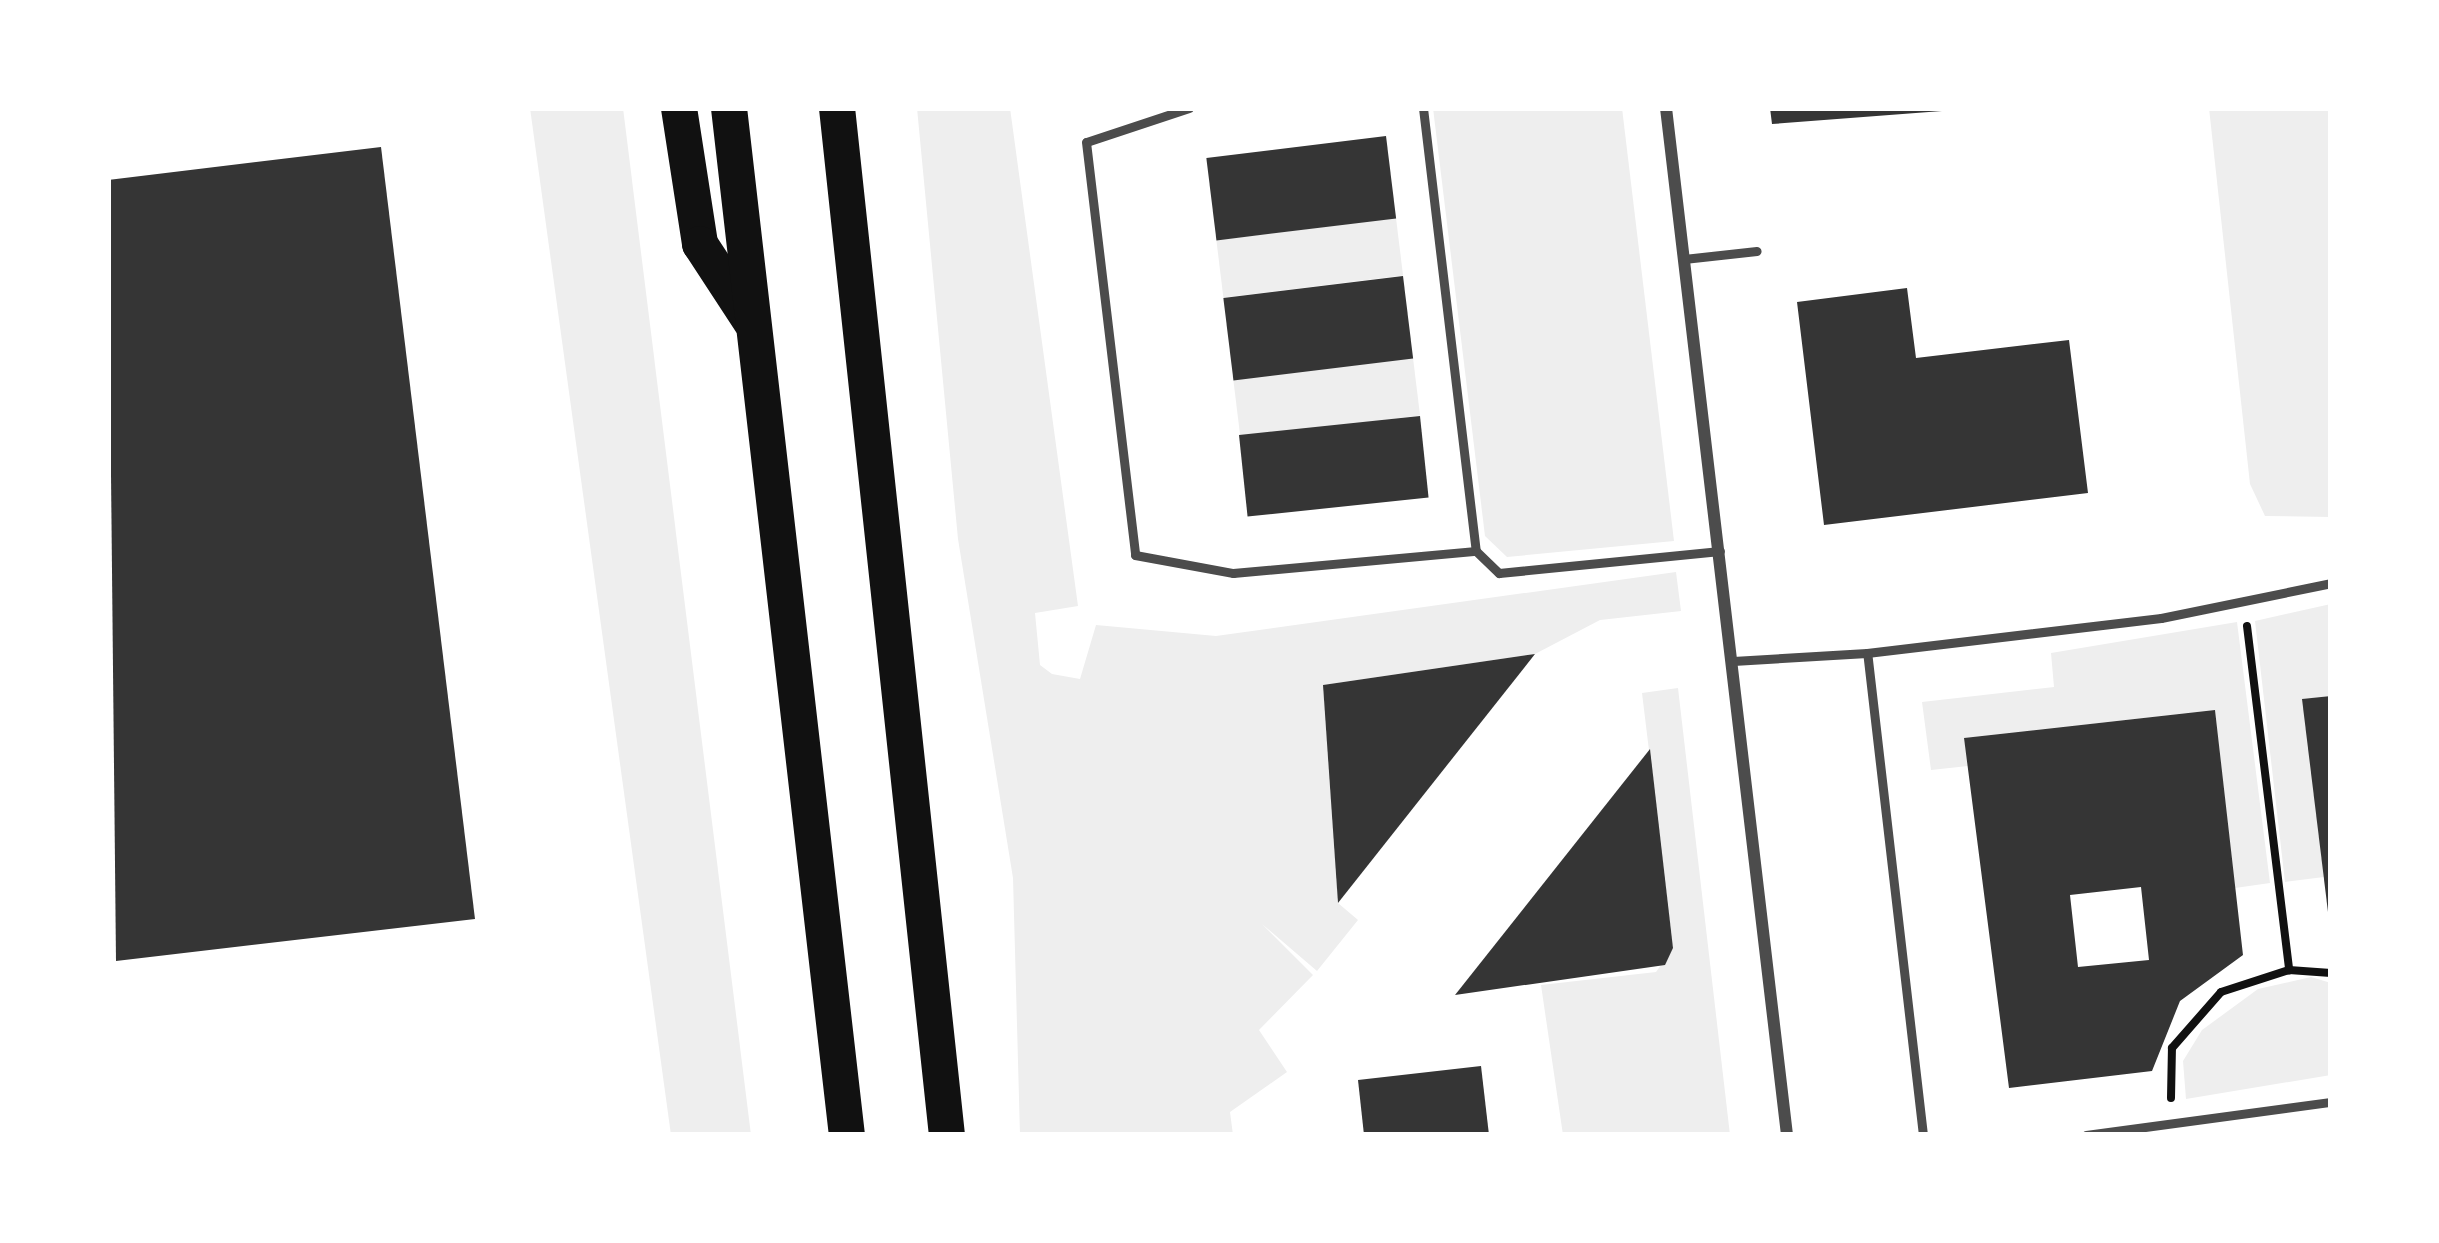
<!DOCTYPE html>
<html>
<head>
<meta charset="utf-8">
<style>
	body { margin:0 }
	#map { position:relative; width:2439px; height:1243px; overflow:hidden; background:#fff; font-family:"Open Sans",sans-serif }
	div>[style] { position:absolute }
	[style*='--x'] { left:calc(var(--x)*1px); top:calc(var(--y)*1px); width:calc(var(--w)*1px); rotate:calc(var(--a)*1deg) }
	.green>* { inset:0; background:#eee; transform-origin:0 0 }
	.building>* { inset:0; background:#353535; transform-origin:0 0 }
	.path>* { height:8px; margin:-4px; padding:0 4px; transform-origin:4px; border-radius:4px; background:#111 }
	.service>* { height:9px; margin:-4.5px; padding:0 4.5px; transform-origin:4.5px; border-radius:4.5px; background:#4c4c4c }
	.minor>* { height:12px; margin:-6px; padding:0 6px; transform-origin:6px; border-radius:6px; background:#4c4c4c }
	.motorway>* { height:36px; margin:-18px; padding:0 18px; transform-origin:18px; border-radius:18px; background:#111 }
	span { translate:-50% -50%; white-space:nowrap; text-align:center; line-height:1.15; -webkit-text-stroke:12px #fff; paint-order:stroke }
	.frame { position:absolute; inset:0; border:111px solid #fff; pointer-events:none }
</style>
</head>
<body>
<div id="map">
	<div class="green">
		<i style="clip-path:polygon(530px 108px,623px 108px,751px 1135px,671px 1135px)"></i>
		<i style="clip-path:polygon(917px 108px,1010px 108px,1078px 606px,1035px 613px,1040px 665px,1052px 674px,1080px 679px,1096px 625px,1216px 636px,1676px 572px,1681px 611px,1600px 620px,1535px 654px,1323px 685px,1338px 903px,1358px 920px,1317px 971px,1262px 924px,1313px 975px,1259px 1030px,1287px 1072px,1230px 1112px,1233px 1135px,1020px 1135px,1013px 878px,958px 539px)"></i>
		<i style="clip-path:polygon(1433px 108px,1622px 108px,1674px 541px,1507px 557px,1485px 536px)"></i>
		<i style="clip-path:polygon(2209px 108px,2331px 108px,2331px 517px,2265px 516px,2250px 484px)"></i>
		<i style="left:1396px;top:218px;width:58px;height:181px;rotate:83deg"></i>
		<i style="left:1413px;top:358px;width:58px;height:181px;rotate:83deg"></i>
		<i style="clip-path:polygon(2331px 604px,2331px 696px,2303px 699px,2324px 877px,2285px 882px,2255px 621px)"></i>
		<i style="clip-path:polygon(2237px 622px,2270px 883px,2235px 888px,2215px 710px,1964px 738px,1968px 766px,1931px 770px,1922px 702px,2054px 687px,2051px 653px)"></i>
		<i style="clip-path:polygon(1678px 688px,1730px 1135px,1563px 1135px,1541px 985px,1656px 972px,1673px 948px,1642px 693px)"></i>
		<i style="clip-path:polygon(2311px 977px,2331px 983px,2331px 1075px,2186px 1099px,2183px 1061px,2202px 1030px,2258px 989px)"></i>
	</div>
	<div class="building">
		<i style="clip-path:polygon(1770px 108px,1942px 108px,1942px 111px,1772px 124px)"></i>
		<i style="left:1386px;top:136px;width:83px;height:181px;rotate:83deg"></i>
		<i style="clip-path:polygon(381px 147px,475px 919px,116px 961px,108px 180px)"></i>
		<i style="left:1403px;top:276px;width:83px;height:181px;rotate:83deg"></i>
		<i style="clip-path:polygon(1907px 288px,1916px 358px,2069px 340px,2088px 493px,1824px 525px,1797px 302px)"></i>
		<i style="left:1420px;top:416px;width:82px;height:182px;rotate:84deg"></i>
		<i style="clip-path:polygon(1535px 654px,1338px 903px,1323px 685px)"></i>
		<i style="clip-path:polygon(2331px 696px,2331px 912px,2328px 912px,2302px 699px)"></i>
		<i style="clip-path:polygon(evenodd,2215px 710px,2243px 955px,2180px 1001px,2152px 1071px,2009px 1088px,1964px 738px,2215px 710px,2141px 887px,2149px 960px,2078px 967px,2070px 895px,2141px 887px)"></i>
		<i style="clip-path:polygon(1650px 749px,1673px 948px,1665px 965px,1455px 995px)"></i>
		<i style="clip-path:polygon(1481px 1066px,1489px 1135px,1364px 1135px,1358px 1080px)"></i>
	</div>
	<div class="path">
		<i style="--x:2247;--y:626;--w:347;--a:83"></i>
		<i style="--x:2171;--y:1098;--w:50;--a:-88.9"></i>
		<i style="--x:2172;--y:1048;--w:74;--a:-48.8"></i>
		<i style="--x:2221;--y:992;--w:71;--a:-17.9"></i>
		<i style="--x:2289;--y:970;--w:42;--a:4.1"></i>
	</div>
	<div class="service">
		<i style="--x:1189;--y:108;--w:108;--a:161.7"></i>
		<i style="--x:1086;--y:142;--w:416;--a:83.2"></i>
		<i style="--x:1135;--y:555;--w:100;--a:10.4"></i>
		<i style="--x:1233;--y:573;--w:244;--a:-5.2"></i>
		<i style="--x:1423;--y:108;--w:446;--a:83.2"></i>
		<i style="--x:1476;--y:551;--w:32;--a:44"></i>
		<i style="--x:1499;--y:573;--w:222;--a:-5.7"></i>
		<i style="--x:1684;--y:259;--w:73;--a:-6.3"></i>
		<i style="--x:1733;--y:661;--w:134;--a:-3.4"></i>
		<i style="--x:1923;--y:1135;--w:485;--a:-96.6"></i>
		<i style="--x:1867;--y:653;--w:296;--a:-6.8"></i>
		<i style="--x:2161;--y:618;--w:174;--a:-11.6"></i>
		<i style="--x:2086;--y:1135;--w:247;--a:-7.7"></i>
	</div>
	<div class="minor">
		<i style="--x:1666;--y:108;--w:1034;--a:83.28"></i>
	</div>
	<div class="motorway">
		<i style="--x:679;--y:108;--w:138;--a:81.2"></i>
		<i style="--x:700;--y:244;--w:93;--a:56.8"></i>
		<i style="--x:729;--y:108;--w:1034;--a:83.45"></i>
		<i style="--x:837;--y:108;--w:1033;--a:83.89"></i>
	</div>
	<div class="frame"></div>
</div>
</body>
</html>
